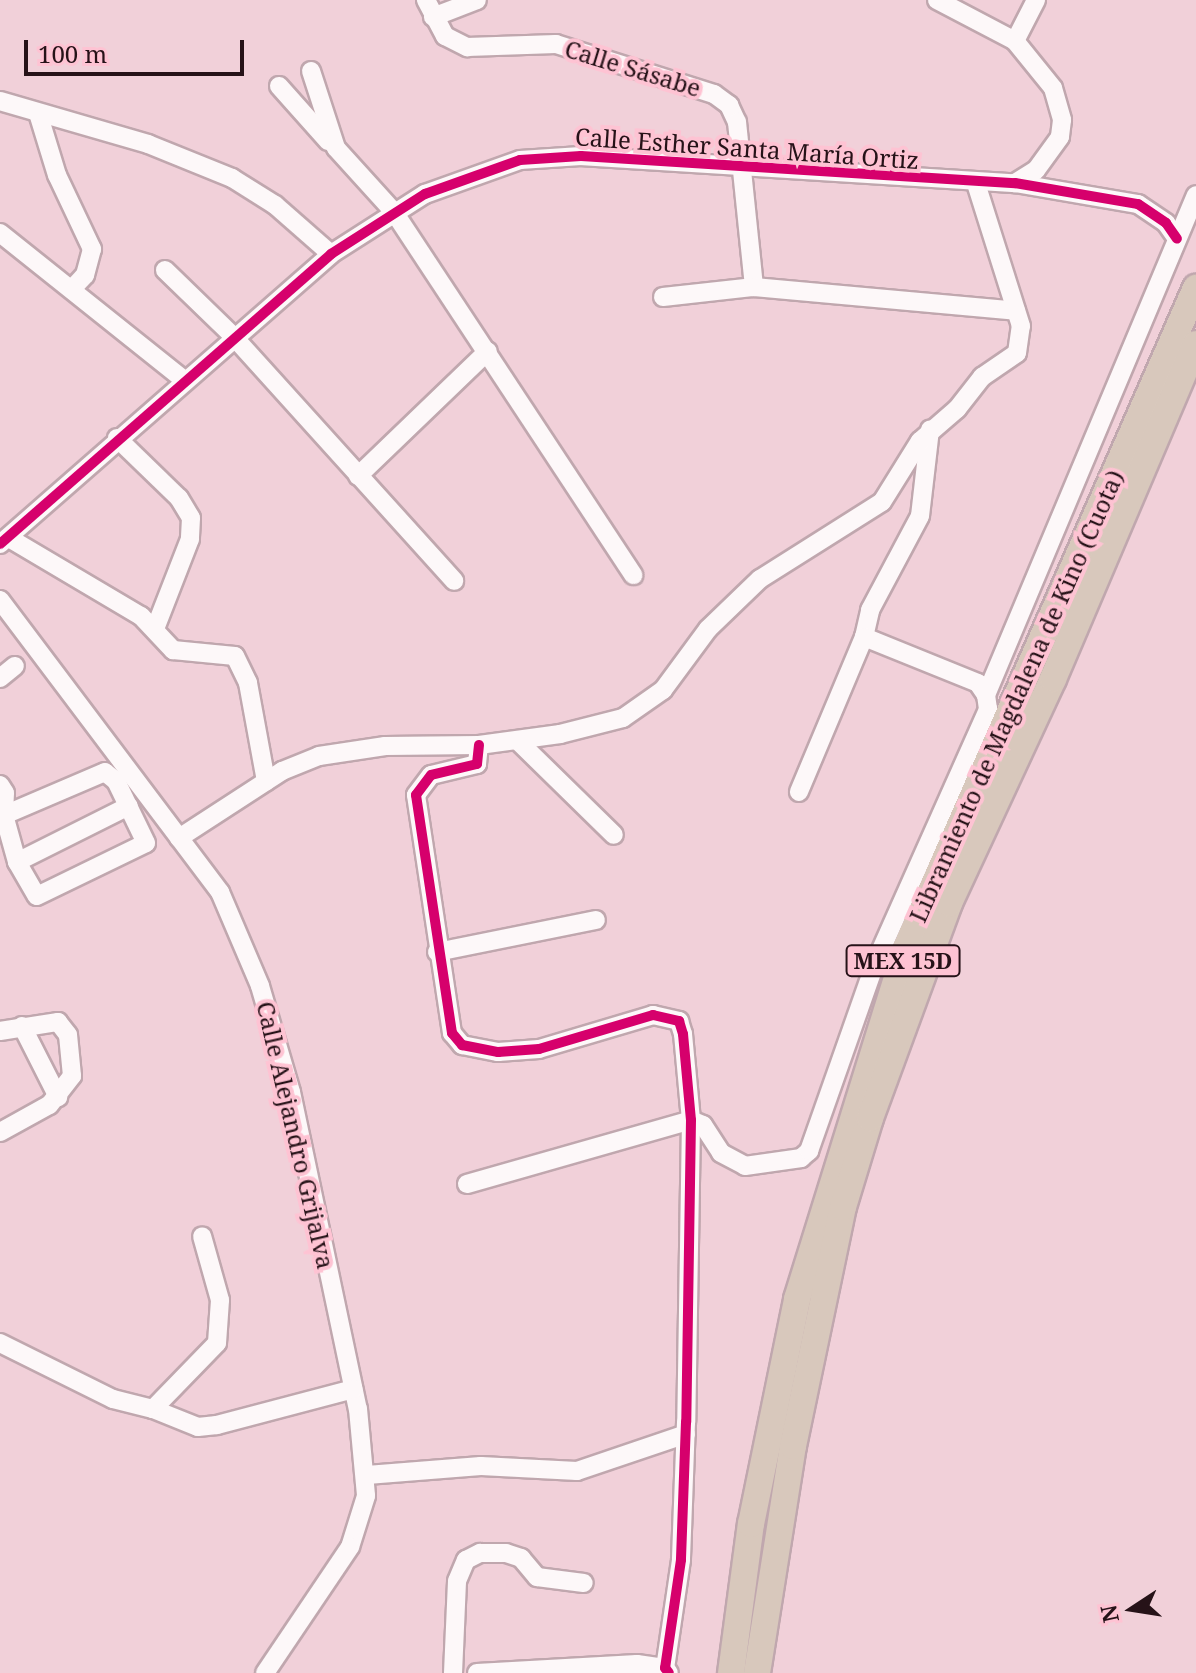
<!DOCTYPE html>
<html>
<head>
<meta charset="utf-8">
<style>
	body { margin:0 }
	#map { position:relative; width:1196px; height:1673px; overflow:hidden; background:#f1d0d9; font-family:"Noto Serif",serif }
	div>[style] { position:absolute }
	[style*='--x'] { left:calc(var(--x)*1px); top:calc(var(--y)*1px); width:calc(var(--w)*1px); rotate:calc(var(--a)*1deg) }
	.roads { filter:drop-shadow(2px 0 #c0a7ae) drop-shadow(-2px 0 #c0a7ae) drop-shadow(0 2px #c0a7ae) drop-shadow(0 -2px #c0a7ae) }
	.minor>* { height:18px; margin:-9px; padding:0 9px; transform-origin:9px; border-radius:9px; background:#fdf8f9 }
	.highway>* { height:26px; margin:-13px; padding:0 13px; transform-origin:13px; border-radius:13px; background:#d8c8bc }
	.cycleway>* { height:10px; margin:-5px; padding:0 5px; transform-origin:5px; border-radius:5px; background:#d6006c }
	span { translate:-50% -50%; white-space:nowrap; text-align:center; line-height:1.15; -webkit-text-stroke:8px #fec3d3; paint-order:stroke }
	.shield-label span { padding:2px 6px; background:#fec3d3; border:2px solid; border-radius:6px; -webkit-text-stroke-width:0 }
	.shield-label { font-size:22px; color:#261218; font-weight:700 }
	.street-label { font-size:24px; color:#261218 }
	.north { position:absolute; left:1092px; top:1569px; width:80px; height:80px; -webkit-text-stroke:6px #fec3d3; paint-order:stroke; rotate:258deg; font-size:22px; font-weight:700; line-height:32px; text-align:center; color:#261218 }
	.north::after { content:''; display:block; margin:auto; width:28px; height:36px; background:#261218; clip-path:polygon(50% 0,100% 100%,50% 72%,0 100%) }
	.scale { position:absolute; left:24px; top:40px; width:220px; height:36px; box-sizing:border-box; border:4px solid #261218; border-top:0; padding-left:10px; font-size:24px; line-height:28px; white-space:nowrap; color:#261218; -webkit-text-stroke:6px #fec3d3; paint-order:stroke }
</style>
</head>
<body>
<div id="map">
	<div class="roads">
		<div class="minor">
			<i style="--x:426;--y:0;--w:41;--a:62.2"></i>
			<i style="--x:445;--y:36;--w:25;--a:27"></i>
			<i style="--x:467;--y:47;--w:89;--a:-1.9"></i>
			<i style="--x:556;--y:44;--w:166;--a:17.6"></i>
			<i style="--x:714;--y:94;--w:19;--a:36"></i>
			<i style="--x:729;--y:105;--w:19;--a:65"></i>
			<i style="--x:737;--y:122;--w:166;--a:84.1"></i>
			<i style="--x:754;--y:287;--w:263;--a:5.2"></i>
			<i style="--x:937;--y:0;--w:88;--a:27.7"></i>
			<i style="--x:1015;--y:41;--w:60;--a:51"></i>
			<i style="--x:1053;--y:88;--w:33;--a:74"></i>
			<i style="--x:1062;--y:120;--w:17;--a:97"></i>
			<i style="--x:1060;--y:137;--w:41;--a:126"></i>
			<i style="--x:1036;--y:170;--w:25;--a:148"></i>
			<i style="--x:433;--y:17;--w:47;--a:-21.1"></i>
			<i style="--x:1015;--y:41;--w:46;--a:-62.9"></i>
			<i style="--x:311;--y:71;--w:81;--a:72"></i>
			<i style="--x:336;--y:148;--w:86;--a:47.8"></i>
			<i style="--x:394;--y:212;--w:435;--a:56.6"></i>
			<i style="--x:279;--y:86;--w:74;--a:48.3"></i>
			<i style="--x:0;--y:101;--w:154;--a:16.2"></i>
			<i style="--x:148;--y:144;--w:91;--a:22"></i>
			<i style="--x:232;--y:178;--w:51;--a:32.1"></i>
			<i style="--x:275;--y:205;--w:74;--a:41.2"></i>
			<i style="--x:38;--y:113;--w:65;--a:73"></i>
			<i style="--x:57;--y:175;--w:82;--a:64.7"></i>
			<i style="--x:92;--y:249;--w:27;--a:105"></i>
			<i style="--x:85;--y:275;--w:18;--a:133"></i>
			<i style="--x:0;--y:233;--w:234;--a:38.6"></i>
			<i style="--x:165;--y:270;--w:95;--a:44.1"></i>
			<i style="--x:233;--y:336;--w:330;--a:47.9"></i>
			<i style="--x:663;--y:297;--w:92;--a:-6.3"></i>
			<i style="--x:117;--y:438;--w:86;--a:44.1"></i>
			<i style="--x:179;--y:498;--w:23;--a:59"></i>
			<i style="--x:191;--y:518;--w:21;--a:93"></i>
			<i style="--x:190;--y:539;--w:97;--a:111.3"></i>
			<i style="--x:358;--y:476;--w:180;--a:-43.9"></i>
			<i style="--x:9;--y:538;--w:153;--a:30.6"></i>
			<i style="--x:141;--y:616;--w:47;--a:46.7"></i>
			<i style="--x:173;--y:650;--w:62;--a:5.5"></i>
			<i style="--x:235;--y:656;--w:30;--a:64"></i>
			<i style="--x:248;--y:683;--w:100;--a:79.6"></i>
			<i style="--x:0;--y:544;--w:440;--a:-41.2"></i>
			<i style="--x:331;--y:254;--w:112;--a:-32.6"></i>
			<i style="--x:425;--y:194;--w:101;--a:-19.7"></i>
			<i style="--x:520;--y:160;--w:61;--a:-3.8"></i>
			<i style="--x:581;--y:156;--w:435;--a:3.6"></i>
			<i style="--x:1015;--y:183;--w:125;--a:9.7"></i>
			<i style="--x:1138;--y:204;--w:34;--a:34"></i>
			<i style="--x:1166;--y:223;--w:19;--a:55"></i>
			<i style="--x:0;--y:600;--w:366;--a:53"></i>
			<i style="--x:220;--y:892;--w:102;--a:66.9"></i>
			<i style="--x:260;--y:986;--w:110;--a:73.7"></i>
			<i style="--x:291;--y:1092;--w:324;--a:78.1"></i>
			<i style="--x:358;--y:1409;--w:87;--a:84.7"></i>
			<i style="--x:366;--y:1496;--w:53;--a:107.4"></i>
			<i style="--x:350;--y:1547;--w:152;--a:124"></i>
			<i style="--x:864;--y:637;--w:28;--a:-77"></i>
			<i style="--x:870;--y:610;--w:106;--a:-62"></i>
			<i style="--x:920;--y:516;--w:87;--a:-83.4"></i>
			<i style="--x:0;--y:678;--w:19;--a:-39"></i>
			<i style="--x:986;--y:695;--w:542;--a:-67.22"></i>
			<i style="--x:518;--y:741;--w:134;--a:44.4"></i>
			<i style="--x:479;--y:745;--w:19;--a:96"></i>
			<i style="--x:477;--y:764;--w:47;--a:166.6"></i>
			<i style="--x:431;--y:775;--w:25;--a:127"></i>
			<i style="--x:416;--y:795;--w:241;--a:81.4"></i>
			<i style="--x:452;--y:1033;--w:16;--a:50"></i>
			<i style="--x:462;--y:1045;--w:37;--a:11"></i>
			<i style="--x:498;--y:1052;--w:41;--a:-4.2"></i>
			<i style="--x:539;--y:1049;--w:119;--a:-16.6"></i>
			<i style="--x:653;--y:1015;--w:27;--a:13"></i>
			<i style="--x:679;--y:1021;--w:14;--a:73"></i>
			<i style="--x:683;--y:1034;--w:86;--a:84.7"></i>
			<i style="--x:691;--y:1120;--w:302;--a:90.9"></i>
			<i style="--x:686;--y:1422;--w:138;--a:92.1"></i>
			<i style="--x:681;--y:1560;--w:109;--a:98.4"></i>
			<i style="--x:665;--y:1668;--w:6;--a:51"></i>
			<i style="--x:0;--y:785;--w:9;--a:58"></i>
			<i style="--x:5;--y:793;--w:22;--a:93"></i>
			<i style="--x:4;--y:815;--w:49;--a:74.5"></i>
			<i style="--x:17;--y:862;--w:39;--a:60"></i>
			<i style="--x:37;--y:896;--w:121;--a:-25.9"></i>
			<i style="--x:146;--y:843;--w:69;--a:-115.8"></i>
			<i style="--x:116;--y:781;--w:14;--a:-141"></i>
			<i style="--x:105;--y:772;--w:110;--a:156.9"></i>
			<i style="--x:179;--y:838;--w:123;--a:-33"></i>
			<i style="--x:282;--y:771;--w:40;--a:-22"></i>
			<i style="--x:319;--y:756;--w:67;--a:-8.6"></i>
			<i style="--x:385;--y:746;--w:94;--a:-0.6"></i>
			<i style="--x:479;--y:745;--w:82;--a:-7.7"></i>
			<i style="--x:560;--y:734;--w:65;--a:-14.3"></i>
			<i style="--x:623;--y:718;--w:49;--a:-35"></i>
			<i style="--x:663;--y:690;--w:76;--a:-53.6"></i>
			<i style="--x:708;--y:629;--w:72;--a:-43.9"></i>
			<i style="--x:760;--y:579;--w:144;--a:-32.3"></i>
			<i style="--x:882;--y:502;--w:72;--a:-58.1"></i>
			<i style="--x:920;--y:441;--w:49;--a:-40.9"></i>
			<i style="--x:957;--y:409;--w:41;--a:-52"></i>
			<i style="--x:982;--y:377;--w:42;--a:-34.4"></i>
			<i style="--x:1017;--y:353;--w:27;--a:-82"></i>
			<i style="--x:1021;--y:326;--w:150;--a:-107.5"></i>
			<i style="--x:17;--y:862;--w:125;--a:-26.6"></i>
			<i style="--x:437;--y:952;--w:162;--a:-11.4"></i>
			<i style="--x:22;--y:1026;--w:80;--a:63.1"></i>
			<i style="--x:0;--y:1031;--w:59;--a:-8.8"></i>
			<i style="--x:58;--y:1022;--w:16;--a:52"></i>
			<i style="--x:68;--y:1035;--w:41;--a:84.4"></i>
			<i style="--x:72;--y:1076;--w:37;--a:128"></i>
			<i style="--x:49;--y:1105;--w:56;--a:151.1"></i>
			<i style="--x:467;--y:1184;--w:233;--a:-15.9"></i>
			<i style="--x:691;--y:1120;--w:13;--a:23"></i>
			<i style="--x:703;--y:1125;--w:33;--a:57"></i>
			<i style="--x:721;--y:1153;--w:27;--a:28"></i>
			<i style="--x:745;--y:1166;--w:57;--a:-8.1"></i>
			<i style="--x:801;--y:1158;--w:11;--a:-41"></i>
			<i style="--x:809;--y:1151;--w:201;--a:-70.6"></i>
			<i style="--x:876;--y:961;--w:276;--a:-66"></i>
			<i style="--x:988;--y:709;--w:14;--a:-98"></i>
			<i style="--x:986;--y:695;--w:14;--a:-124"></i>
			<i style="--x:978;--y:683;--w:123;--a:-158"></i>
			<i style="--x:864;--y:637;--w:168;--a:112.8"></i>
			<i style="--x:0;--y:1343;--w:126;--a:26.4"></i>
			<i style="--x:113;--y:1399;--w:41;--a:14"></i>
			<i style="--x:153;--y:1409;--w:92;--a:-45.9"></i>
			<i style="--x:217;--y:1343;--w:43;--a:-86"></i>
			<i style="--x:220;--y:1300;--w:66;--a:-105.7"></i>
			<i style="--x:153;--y:1409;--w:48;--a:21.8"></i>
			<i style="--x:198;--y:1427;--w:19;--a:-6"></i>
			<i style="--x:217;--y:1425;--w:141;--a:-14.8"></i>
			<i style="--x:367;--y:1475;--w:114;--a:-4.5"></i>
			<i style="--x:481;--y:1466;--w:96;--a:3"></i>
			<i style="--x:577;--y:1471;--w:115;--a:-18.7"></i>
			<i style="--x:453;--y:1673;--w:92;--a:-87.5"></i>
			<i style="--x:457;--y:1581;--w:23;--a:-67"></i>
			<i style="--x:466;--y:1560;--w:16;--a:-27"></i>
			<i style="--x:480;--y:1553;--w:26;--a:0"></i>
			<i style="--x:506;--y:1553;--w:16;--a:18"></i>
			<i style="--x:521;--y:1558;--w:25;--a:50"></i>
			<i style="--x:537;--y:1577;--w:47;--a:7.3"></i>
			<i style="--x:477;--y:1673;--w:160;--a:-3.2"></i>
			<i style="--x:637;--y:1664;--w:28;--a:8"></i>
		</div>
		<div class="highway">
			<i style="--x:731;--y:1673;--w:150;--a:-82.4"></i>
			<i style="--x:751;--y:1524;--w:230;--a:-78.4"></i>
			<i style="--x:797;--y:1299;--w:370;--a:-72.7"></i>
			<i style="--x:907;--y:946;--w:719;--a:-66.29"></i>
			<i style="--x:757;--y:1673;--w:230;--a:-81"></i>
			<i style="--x:793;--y:1446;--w:244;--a:-78.2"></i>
			<i style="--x:843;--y:1207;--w:93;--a:-73.1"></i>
			<i style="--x:870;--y:1118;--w:229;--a:-69.8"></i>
			<i style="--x:949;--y:903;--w:247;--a:-65.1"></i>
			<i style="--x:1053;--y:679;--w:364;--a:-66.9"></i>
		</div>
	</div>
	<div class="cycleway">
		<i style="--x:0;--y:544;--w:440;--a:-41.2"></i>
		<i style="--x:331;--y:254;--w:112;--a:-32.6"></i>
		<i style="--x:425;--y:194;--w:101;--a:-19.7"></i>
		<i style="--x:520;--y:160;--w:61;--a:-3.8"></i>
		<i style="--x:581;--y:156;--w:435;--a:3.6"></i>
		<i style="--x:1015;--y:183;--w:125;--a:9.7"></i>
		<i style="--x:1138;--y:204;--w:34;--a:34"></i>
		<i style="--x:1166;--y:223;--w:19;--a:55"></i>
		<i style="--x:479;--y:745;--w:19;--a:96"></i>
		<i style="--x:477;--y:764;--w:47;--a:166.6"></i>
		<i style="--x:431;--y:775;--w:25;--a:127"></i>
		<i style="--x:416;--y:795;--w:241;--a:81.4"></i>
		<i style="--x:452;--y:1033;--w:16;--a:50"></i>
		<i style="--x:462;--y:1045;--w:37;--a:11"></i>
		<i style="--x:498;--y:1052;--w:41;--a:-4.2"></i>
		<i style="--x:539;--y:1049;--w:119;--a:-16.6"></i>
		<i style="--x:653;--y:1015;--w:27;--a:13"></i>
		<i style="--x:679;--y:1021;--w:14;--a:73"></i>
		<i style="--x:683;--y:1034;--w:86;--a:84.7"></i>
		<i style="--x:691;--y:1120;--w:302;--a:90.9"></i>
		<i style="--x:686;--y:1422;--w:138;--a:92.1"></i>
		<i style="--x:681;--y:1560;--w:109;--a:98.4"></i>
		<i style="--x:665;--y:1668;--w:6;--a:51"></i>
	</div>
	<div class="shield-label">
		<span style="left:903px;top:961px">MEX 15D</span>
	</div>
	<div class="street-label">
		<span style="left:633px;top:68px;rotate:17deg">Calle Sásabe</span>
		<span style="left:747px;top:148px;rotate:4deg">Calle Esther Santa María Ortiz</span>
		<span style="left:1016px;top:696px;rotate:-66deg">Libramiento de Magdalena de Kino (Cuota)</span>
		<span style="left:296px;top:1135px;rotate:77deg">Calle Alejandro Grijalva</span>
	</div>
	<div class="north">N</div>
	<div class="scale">100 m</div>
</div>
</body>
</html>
